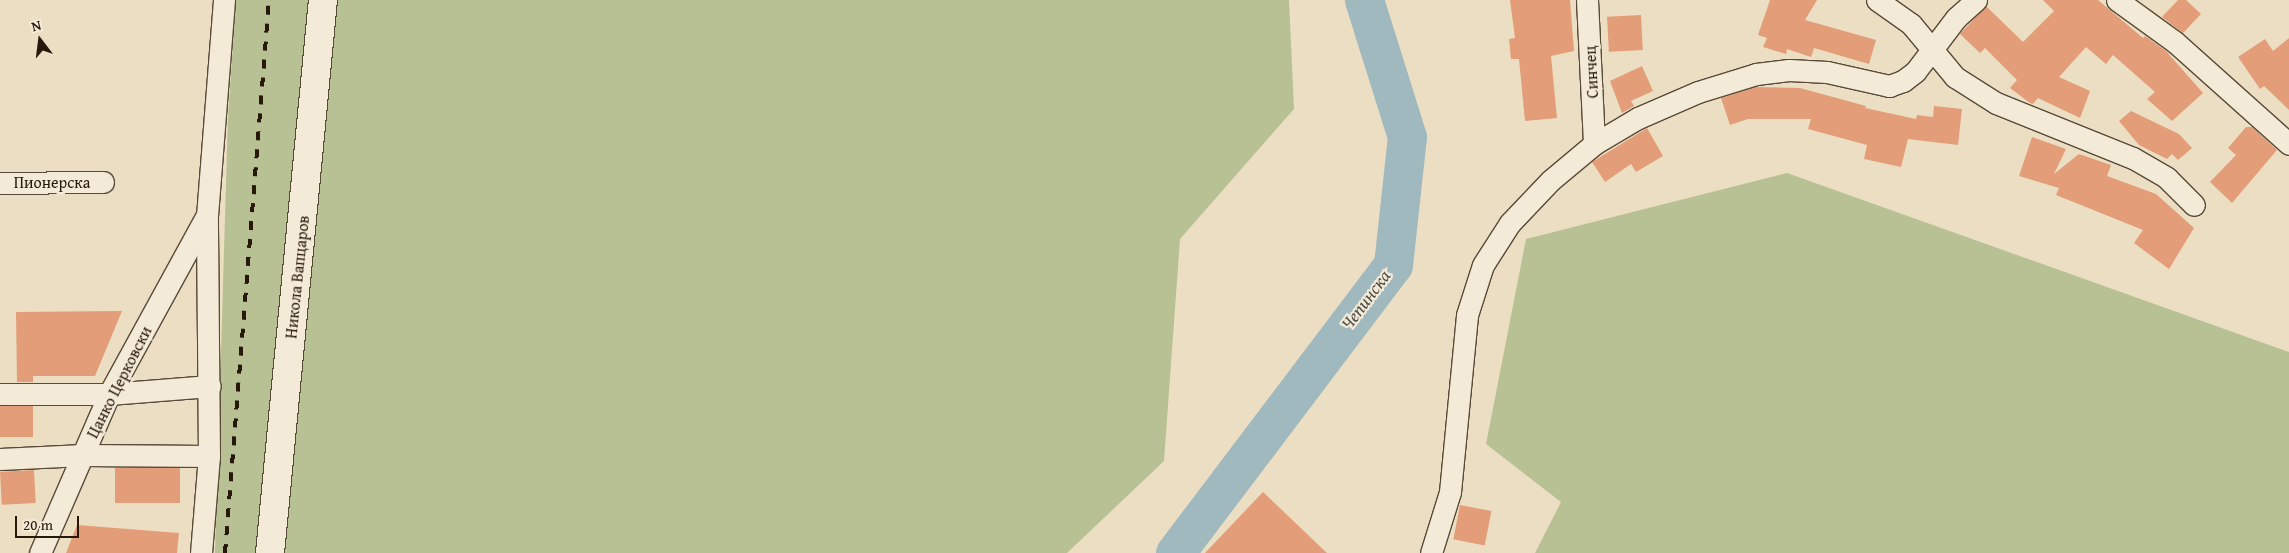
<!DOCTYPE html>
<html>
<head>
<meta charset="utf-8">
<style>
	body { margin:0 }
	#map { position:relative; width:2289px; height:553px; overflow:hidden; background:#ecdec3; font-family:"Gentium Book Plus",serif }
	div>[style] { position:absolute }
	[style*='--x'] { left:calc(var(--x)*1px); top:calc(var(--y)*1px); width:calc(var(--w)*1px); rotate:calc(var(--a)*1deg) }
	.green>* { inset:0; background:#b7c194 }
	.river>* { height:39px; margin:-19.5px; padding:0 19.5px; transform-origin:19.5px; border-radius:19.5px; background:#9fb9bf }
	.building>* { inset:0; background:#e39d78; transform-origin:0 0 }
	.roads { filter:drop-shadow(1px 0 #584a39) drop-shadow(-1px 0 #584a39) drop-shadow(0 1px #584a39) drop-shadow(0 -1px #584a39) }
	.minor>* { height:21px; margin:-10.5px; padding:0 10.5px; transform-origin:10.5px; border-radius:10.5px; background:#f3ead8 }
	.tertiary>* { height:28px; margin:-14px; padding:0 14px; transform-origin:14px; border-radius:14px; background:#f3ead8 }
	.rail>* { height:4px; margin-top:-2px; transform-origin:0; background:repeating-linear-gradient(90deg,#27180b 0 9px,transparent 0 18px) }
	span { translate:-50% -50%; white-space:nowrap; text-align:center; line-height:1.15; -webkit-text-stroke:4.5px #f3ead8; paint-order:stroke }
	.street-label { font-size:16px; color:#27180b }
	.water-label { font-size:18px; color:#51504a; font-style:italic }
	.north { position:absolute; left:15px; top:15px; width:50px; height:50px; -webkit-text-stroke:4px #f3ead8; paint-order:stroke; rotate:345deg; font-size:14px; font-weight:700; line-height:20px; text-align:center; color:#27180b }
	.north::after { content:''; display:block; margin:auto; width:18px; height:22px; background:#27180b; clip-path:polygon(50% 0,100% 100%,50% 72%,0 100%) }
	.scale { position:absolute; left:15px; top:516px; width:64px; height:22px; box-sizing:border-box; border:2px solid #27180b; border-top:0; padding-left:6px; font-size:15px; line-height:18px; white-space:nowrap; color:#27180b; -webkit-text-stroke:4px #f3ead8; paint-order:stroke }
</style>
</head>
<body>
<div id="map">
	<div class="green">
		<i style="clip-path:polygon(236px 0,1289px 0,1294px 109px,1180px 239px,1164px 461px,1067px 553px,215px 553px,228px 117px)"></i>
		<i style="clip-path:polygon(1787px 173px,2289px 352px,2289px 553px,1535px 553px,1561px 502px,1486px 444px,1526px 239px)"></i>
	</div>
	<div class="river">
		<i style="--x:1175;--y:553;--w:361;--a:-52.9"></i>
		<i style="--x:1393;--y:265;--w:129;--a:-83.8"></i>
		<i style="--x:1407;--y:137;--w:144;--a:-107.4"></i>
	</div>
	<div class="building">
		<i style="clip-path:polygon(1510px 0,1570px 0,1574px 51px,1551px 56px,1557px 118px,1525px 121px,1519px 59px,1511px 59px,1509px 39px,1515px 38px)"></i>
		<i style="clip-path:polygon(1770px 0,1817px 0,1805px 20px,1876px 40px,1869px 64px,1814px 48px,1811px 57px,1787px 49px,1786px 54px,1763px 47px,1767px 38px,1758px 35px)"></i>
		<i style="clip-path:polygon(2043px 0,2098px 0,2143px 38px,2145px 36px,2166px 51px,2203px 93px,2172px 121px,2147px 99px,2155px 92px,2113px 55px,2106px 64px,2086px 47px,2059px 77px,2090px 91px,2080px 118px,2038px 98px,2033px 104px,2030px 103px,2010px 88px,2017px 80px,1985px 48px,1980px 53px,1960px 34px,1986px 6px,2023px 42px,2054px 11px)"></i>
		<i style="clip-path:polygon(2178px 0,2186px 0,2201px 14px,2183px 33px,2162px 17px)"></i>
		<i style="left:1641px;top:15px;width:35px;height:34px;rotate:87deg"></i>
		<i style="clip-path:polygon(2289px 38px,2289px 110px,2264px 86px,2260px 89px,2238px 57px,2265px 39px,2273px 51px)"></i>
		<i style="clip-path:polygon(1642px 66px,1653px 91px,1631px 101px,1634px 106px,1622px 113px,1610px 81px)"></i>
		<i style="clip-path:polygon(1755px 87px,1800px 88px,1866px 106px,1865px 108px,1916px 119px,1917px 115px,1933px 117px,1934px 106px,1962px 109px,1958px 145px,1908px 139px,1901px 167px,1864px 159px,1867px 145px,1808px 129px,1811px 119px,1748px 119px,1730px 125px,1721px 98px)"></i>
		<i style="clip-path:polygon(2131px 111px,2179px 134px,2192px 148px,2178px 160px,2172px 154px,2167px 159px,2139px 145px,2119px 121px)"></i>
		<i style="clip-path:polygon(2246px 127px,2252px 127px,2277px 150px,2232px 203px,2210px 182px,2236px 155px,2228px 148px)"></i>
		<i style="clip-path:polygon(1647px 128px,1663px 156px,1636px 172px,1631px 164px,1605px 182px,1592px 162px)"></i>
		<i style="clip-path:polygon(2032px 137px,2066px 149px,2054px 174px,2079px 154px,2111px 165px,2107px 176px,2156px 194px,2194px 228px,2169px 269px,2134px 243px,2143px 230px,2056px 195px,2059px 188px,2019px 176px)"></i>
		<i style="clip-path:polygon(122px 311px,95px 376px,33px 376px,33px 382px,17px 382px,16px 312px)"></i>
		<i style="left:0;top:406px;width:33px;height:31px"></i>
		<i style="left:115px;top:468px;width:65px;height:35px"></i>
		<i style="left:34px;top:470px;width:33px;height:34px;rotate:87deg"></i>
		<i style="clip-path:polygon(1263px 492px,1327px 553px,1205px 553px)"></i>
		<i style="left:1460px;top:505px;width:32px;height:35px;rotate:11deg"></i>
		<i style="clip-path:polygon(77px 525px,179px 533px,177px 553px,66px 553px)"></i>
	</div>
	<div class="roads">
		<div class="minor">
			<i style="--x:1587;--y:0;--w:144;--a:87.2"></i>
			<i style="--x:1877;--y:0;--w:42;--a:35.2"></i>
			<i style="--x:1911;--y:24;--w:69;--a:50.3"></i>
			<i style="--x:1955;--y:77;--w:49;--a:32.4"></i>
			<i style="--x:1996;--y:103;--w:148;--a:21.9"></i>
			<i style="--x:2133;--y:158;--w:39;--a:30"></i>
			<i style="--x:2167;--y:178;--w:38;--a:45"></i>
			<i style="--x:2117;--y:0;--w:72;--a:35.9"></i>
			<i style="--x:2175;--y:42;--w:153;--a:41.8"></i>
			<i style="--x:0;--y:183;--w:103;--a:-0.6"></i>
			<i style="--x:0;--y:394;--w:109;--a:0"></i>
			<i style="--x:109;--y:394;--w:101;--a:-4.5"></i>
			<i style="--x:0;--y:459;--w:83;--a:-2.8"></i>
			<i style="--x:83;--y:455;--w:126;--a:0.5"></i>
			<i style="--x:40;--y:553;--w:173;--a:-66.5"></i>
			<i style="--x:109;--y:394;--w:202;--a:-61.3"></i>
			<i style="--x:201;--y:553;--w:97;--a:-85.3"></i>
			<i style="--x:209;--y:456;--w:240;--a:-90.5"></i>
			<i style="--x:207;--y:216;--w:217;--a:-85.5"></i>
			<i style="--x:1431;--y:553;--w:64;--a:-72.7"></i>
			<i style="--x:1450;--y:492;--w:178;--a:-84.5"></i>
			<i style="--x:1467;--y:315;--w:52;--a:-72.3"></i>
			<i style="--x:1483;--y:265;--w:50;--a:-57.3"></i>
			<i style="--x:1510;--y:223;--w:59;--a:-46.4"></i>
			<i style="--x:1551;--y:180;--w:56;--a:-39.9"></i>
			<i style="--x:1594;--y:144;--w:51;--a:-30.6"></i>
			<i style="--x:1638;--y:118;--w:65;--a:-23.4"></i>
			<i style="--x:1698;--y:92;--w:61;--a:-17.2"></i>
			<i style="--x:1756;--y:74;--w:33;--a:-7"></i>
			<i style="--x:1789;--y:70;--w:38;--a:3"></i>
			<i style="--x:1827;--y:72;--w:64;--a:12.7"></i>
			<i style="--x:1889;--y:86;--w:15;--a:-20"></i>
			<i style="--x:1903;--y:81;--w:15;--a:-37"></i>
			<i style="--x:1915;--y:72;--w:68;--a:-52.8"></i>
			<i style="--x:1956;--y:18;--w:27;--a:-42"></i>
		</div>
		<div class="tertiary">
			<i style="--x:270;--y:553;--w:556;--a:-84.53"></i>
		</div>
	</div>
	<div class="rail">
		<i style="--x:225;--y:553;--w:555;--a:-85.45"></i>
	</div>
	<div class="street-label">
		<span style="left:1591px;top:72px;rotate:-93deg">Синчец</span>
		<span style="left:52px;top:182px">Пионерска</span>
		<span style="left:297px;top:277px;rotate:-84deg">Никола Вапцаров</span>
		<span style="left:119px;top:382px;rotate:-63deg">Цанко Церковски</span>
	</div>
	<div class="water-label">
		<span style="left:1366px;top:300px;rotate:-53deg">Чепинска</span>
	</div>
	<div class="north">N</div>
	<div class="scale">20 m</div>
</div>
</body>
</html>
